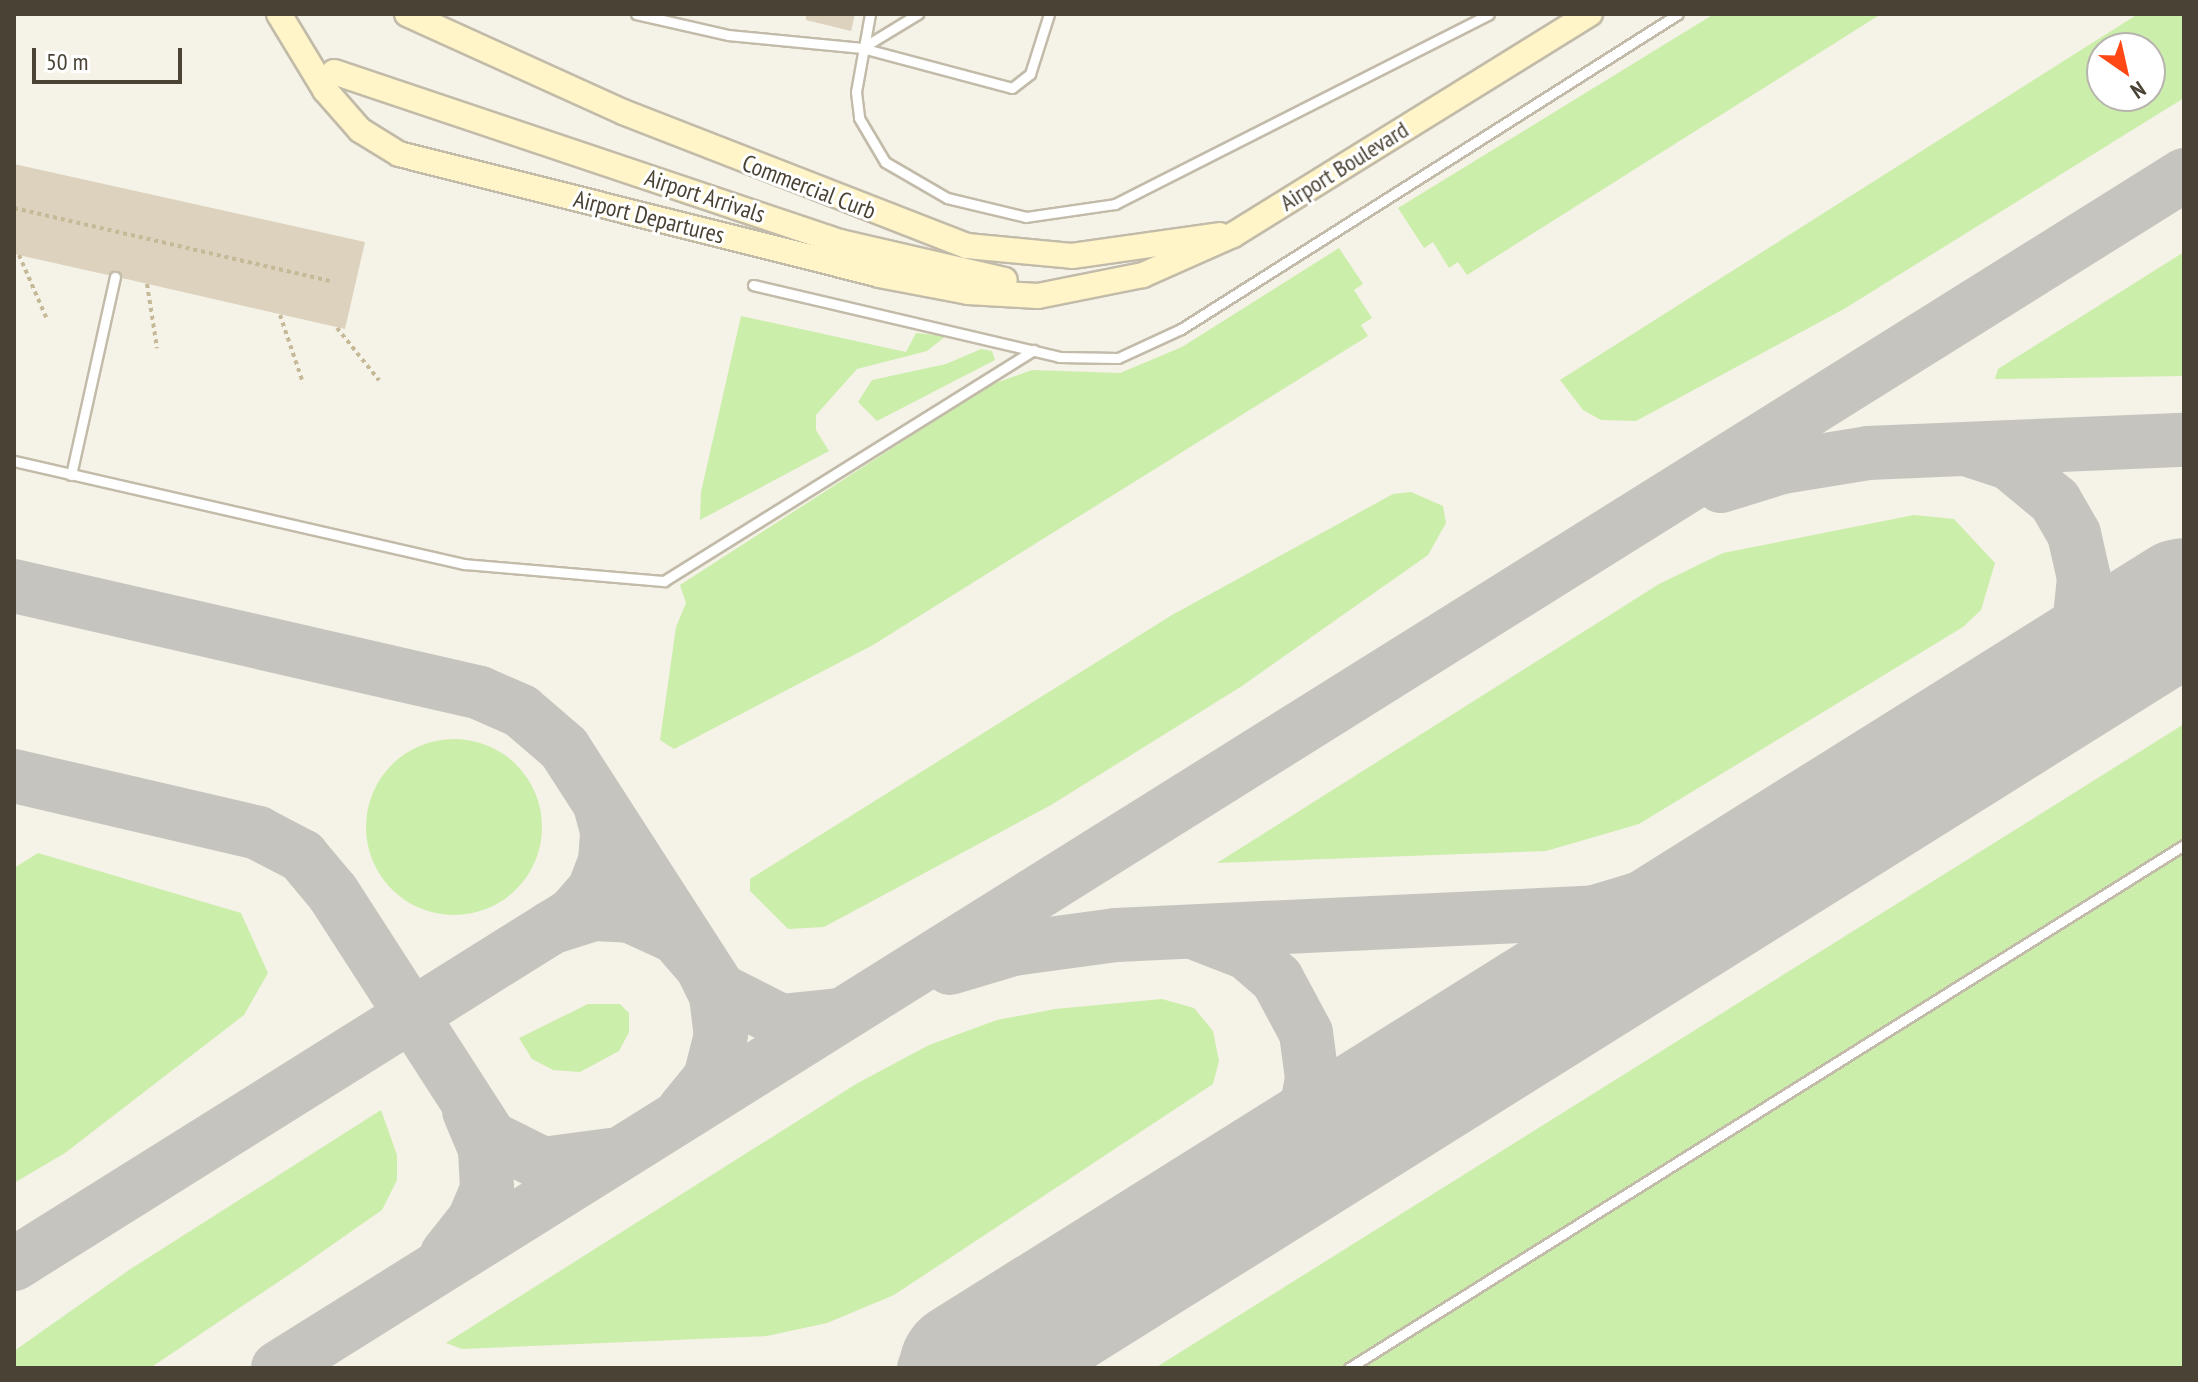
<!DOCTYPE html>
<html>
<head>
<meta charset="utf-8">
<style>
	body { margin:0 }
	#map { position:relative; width:2198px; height:1382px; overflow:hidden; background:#f5f2e7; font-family:"PT Sans Narrow",sans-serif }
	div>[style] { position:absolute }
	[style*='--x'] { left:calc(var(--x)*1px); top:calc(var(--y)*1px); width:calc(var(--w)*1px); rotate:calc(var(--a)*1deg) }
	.green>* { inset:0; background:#cceeab }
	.round { border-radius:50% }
	.taxiway>* { height:54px; margin:-27px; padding:0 27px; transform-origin:27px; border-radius:27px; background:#c6c4bf }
	.runway>* { height:134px; margin:-67px; padding:0 67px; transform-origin:67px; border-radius:67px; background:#c6c4bf }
	.building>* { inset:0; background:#dcd2be }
	.path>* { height:4px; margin-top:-2px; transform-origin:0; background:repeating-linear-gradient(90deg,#c6b998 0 4px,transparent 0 8px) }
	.roads { filter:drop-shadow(2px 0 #c2bba9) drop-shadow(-2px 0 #c2bba9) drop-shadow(0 2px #c2bba9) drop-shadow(0 -2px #c2bba9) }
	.lane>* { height:9px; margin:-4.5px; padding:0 4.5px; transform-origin:4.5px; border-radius:4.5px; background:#fff }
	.secondary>* { height:24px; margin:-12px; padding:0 12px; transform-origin:12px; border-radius:12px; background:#fff5c8 }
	span { translate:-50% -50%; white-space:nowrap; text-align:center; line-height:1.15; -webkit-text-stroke:6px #fff; paint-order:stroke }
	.street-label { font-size:24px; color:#4a4335 }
	.frame { position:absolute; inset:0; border:16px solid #4a4335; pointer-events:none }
	.north { position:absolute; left:2086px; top:32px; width:80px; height:80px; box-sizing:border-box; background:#fff; border:2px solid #b7b4ae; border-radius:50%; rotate:146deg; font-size:22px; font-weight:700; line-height:32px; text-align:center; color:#4a4335 }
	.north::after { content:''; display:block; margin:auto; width:28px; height:36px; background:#ff4815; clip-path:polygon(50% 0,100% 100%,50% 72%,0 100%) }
	.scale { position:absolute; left:32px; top:48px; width:150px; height:36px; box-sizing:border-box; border:4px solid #4a4335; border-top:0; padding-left:10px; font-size:24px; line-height:28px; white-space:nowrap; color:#4a4335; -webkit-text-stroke:6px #fff; paint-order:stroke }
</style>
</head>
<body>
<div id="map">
	<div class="green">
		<i style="clip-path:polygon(1714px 14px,1881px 14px,1467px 275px,1458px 262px,1449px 268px,1433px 242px,1424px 248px,1398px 208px)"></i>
		<i style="clip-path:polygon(evenodd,2138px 14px,2184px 14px,2184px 98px,1844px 309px,1636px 421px,1601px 420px,1583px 410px,1560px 380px,2138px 14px,2102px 48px,2150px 48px,2150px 96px,2102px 96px,2102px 48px)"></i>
		<i style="clip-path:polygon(1339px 248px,1363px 284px,1354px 290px,1372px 318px,1361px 325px,1368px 336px,873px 645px,674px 749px,660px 740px,676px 627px,686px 603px,680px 585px,990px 385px,1032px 370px,1120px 373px,1182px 347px)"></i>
		<i style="clip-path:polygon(2184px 252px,2184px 376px,1995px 379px,1998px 369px)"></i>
		<i style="clip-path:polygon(741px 316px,906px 352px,916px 333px,946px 336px,927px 351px,857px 369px,816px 415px,816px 430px,829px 451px,700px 520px,701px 492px)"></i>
		<i style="clip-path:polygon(981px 349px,992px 351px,995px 360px,877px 421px,858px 402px,872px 380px,946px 364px)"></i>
		<i style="clip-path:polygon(1411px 492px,1443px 506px,1446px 523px,1428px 555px,1242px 686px,1051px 805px,824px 927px,788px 929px,750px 891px,750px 879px,1172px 615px,1393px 494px)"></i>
		<i style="clip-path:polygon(1914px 515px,1954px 519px,1995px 563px,1981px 610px,1963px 627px,1639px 824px,1546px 851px,1217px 863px,1659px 584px,1723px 553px)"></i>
		<i style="clip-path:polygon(2184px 724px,2184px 838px,1478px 1281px,1339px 1368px,1155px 1368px)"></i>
		<i class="round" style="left:366px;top:739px;width:176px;height:176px"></i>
		<i style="clip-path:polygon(2184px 851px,2184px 1368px,1359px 1368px,1958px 991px)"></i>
		<i style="clip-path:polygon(38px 853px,241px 913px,268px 973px,244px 1015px,65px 1153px,14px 1183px,14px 868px)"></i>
		<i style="clip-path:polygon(1162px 999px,1194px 1008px,1213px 1031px,1219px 1061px,1213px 1084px,894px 1295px,827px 1323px,767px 1336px,462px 1349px,446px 1343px,856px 1084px,929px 1045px,997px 1020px,1055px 1009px)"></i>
		<i style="clip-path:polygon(588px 1004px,620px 1004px,629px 1013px,629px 1032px,619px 1051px,580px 1072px,553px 1070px,532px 1059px,519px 1038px)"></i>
		<i style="clip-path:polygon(381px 1110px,397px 1155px,397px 1180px,382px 1210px,299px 1268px,150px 1368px,14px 1368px,14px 1351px,129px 1270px)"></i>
	</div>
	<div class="taxiway">
		<i style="--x:1972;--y:451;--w:39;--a:18"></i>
		<i style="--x:2009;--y:463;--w:60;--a:39.6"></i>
		<i style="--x:2055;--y:501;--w:38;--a:60"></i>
		<i style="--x:2074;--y:534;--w:45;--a:77.2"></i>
		<i style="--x:2084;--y:578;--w:48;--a:95.9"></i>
		<i style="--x:2079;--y:626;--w:32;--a:116"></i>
		<i style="--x:2065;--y:655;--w:98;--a:135.8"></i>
		<i style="--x:1721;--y:486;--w:64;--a:-17.3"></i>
		<i style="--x:1782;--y:467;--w:87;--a:-9.2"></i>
		<i style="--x:1868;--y:453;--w:316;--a:-2.4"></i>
		<i style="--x:14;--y:586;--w:478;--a:12.9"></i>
		<i style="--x:480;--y:693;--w:45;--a:23.7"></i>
		<i style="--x:521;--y:711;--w:57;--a:40.7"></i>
		<i style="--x:564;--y:748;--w:288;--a:57.2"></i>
		<i style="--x:720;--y:990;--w:68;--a:26.9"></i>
		<i style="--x:781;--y:1021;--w:58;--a:-5.9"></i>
		<i style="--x:14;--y:776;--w:251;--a:13.1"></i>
		<i style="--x:258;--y:833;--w:50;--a:27.6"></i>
		<i style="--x:302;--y:856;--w:48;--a:50"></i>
		<i style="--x:333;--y:893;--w:292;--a:57.2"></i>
		<i style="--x:491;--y:1138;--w:58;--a:26.6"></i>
		<i style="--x:543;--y:1164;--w:68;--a:-7.7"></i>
		<i style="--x:1880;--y:795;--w:368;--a:-34.3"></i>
		<i style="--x:550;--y:928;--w:46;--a:-17.7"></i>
		<i style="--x:594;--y:914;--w:36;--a:3"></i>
		<i style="--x:630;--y:916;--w:51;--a:24.5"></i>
		<i style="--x:676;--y:937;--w:40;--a:49"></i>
		<i style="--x:702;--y:967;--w:32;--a:64"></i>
		<i style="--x:716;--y:996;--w:39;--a:83"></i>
		<i style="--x:721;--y:1035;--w:44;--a:104.3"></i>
		<i style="--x:710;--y:1078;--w:41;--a:129.1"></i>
		<i style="--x:950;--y:968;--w:66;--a:-16.8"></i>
		<i style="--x:1013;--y:949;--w:104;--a:-7.7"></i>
		<i style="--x:1116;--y:935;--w:476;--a:-2.7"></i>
		<i style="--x:1591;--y:913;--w:159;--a:-16.8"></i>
		<i style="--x:1743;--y:867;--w:145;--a:-27.1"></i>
		<i style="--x:1196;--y:1224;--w:114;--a:-39.7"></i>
		<i style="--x:1284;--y:1151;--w:47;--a:-61.8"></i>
		<i style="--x:1306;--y:1110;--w:33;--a:-79"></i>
		<i style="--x:1312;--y:1078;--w:45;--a:-97.6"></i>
		<i style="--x:1306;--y:1033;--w:61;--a:-118.2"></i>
		<i style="--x:1277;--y:979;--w:40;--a:-139"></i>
		<i style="--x:1247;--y:953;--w:50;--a:-159"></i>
		<i style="--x:447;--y:1254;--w:43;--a:-51.5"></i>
		<i style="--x:474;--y:1220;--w:34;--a:-67"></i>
		<i style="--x:487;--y:1189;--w:40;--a:-92.9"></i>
		<i style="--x:485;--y:1149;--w:41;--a:-112.8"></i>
		<i style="--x:14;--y:1264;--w:660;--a:-32.05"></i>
		<i style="--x:573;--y:914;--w:32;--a:-49"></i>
		<i style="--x:594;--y:890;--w:30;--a:-69"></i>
		<i style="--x:605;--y:862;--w:31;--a:-86"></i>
		<i style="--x:607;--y:831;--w:28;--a:-105"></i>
		<i style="--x:278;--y:1368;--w:2249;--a:-32.04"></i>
		<i style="--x:924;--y:1368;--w:80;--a:-22.1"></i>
		<i style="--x:998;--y:1338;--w:138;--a:-28.6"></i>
	</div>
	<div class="runway">
		<i style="--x:966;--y:1368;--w:1437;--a:-32.06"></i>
	</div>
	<div class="building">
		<i style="clip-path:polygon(806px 14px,855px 14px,851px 31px,806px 20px)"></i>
		<i style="clip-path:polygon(14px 164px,365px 242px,345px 329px,122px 278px,117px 270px,108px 275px,14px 254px)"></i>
	</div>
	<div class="path">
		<i style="--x:14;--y:208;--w:324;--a:13"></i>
		<i style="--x:19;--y:255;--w:68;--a:66.5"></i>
		<i style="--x:147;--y:284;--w:65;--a:81.1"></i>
		<i style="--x:280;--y:315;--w:72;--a:71.3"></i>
		<i style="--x:337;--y:328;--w:67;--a:51.1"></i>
	</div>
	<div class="roads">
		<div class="lane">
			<i style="--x:636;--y:14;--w:94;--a:12.9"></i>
			<i style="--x:728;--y:35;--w:135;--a:5.5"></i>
			<i style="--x:862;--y:48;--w:155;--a:14.9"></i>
			<i style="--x:1012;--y:88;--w:23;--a:-38"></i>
			<i style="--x:1030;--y:74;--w:63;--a:-72.4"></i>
			<i style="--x:870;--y:14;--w:79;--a:100.2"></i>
			<i style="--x:856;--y:92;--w:26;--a:83"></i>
			<i style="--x:859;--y:118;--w:51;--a:59.4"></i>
			<i style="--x:885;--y:162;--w:72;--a:30.1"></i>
			<i style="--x:947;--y:198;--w:81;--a:13.5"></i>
			<i style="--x:1026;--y:217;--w:90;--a:-8.3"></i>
			<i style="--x:1115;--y:204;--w:419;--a:-26.9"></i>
			<i style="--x:862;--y:48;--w:66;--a:-31.3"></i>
			<i style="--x:753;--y:285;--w:314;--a:13.2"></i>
			<i style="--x:1059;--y:357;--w:59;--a:1"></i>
			<i style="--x:1118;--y:358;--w:69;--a:-24.7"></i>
			<i style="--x:1181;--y:329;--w:588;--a:-32.37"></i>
			<i style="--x:14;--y:461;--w:462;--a:12.9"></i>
			<i style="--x:464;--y:564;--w:201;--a:4.9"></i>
			<i style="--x:664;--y:581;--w:436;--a:-32"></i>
			<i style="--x:71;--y:475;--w:203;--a:-77.5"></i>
			<i style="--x:1349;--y:1368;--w:985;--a:-32.06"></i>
		</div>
		<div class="secondary">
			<i style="--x:279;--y:14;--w:89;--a:58.8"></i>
			<i style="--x:325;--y:90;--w:53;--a:48.8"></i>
			<i style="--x:360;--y:130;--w:46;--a:31.6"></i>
			<i style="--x:399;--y:154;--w:495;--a:14.1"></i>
			<i style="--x:879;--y:275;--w:91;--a:10.8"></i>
			<i style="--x:968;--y:292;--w:70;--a:3.3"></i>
			<i style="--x:1038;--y:296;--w:107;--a:-11.3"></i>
			<i style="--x:1143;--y:275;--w:98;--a:-24"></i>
			<i style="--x:1233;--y:235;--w:420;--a:-31.8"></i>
			<i style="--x:407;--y:14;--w:237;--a:24.4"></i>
			<i style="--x:623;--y:112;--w:369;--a:21.3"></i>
			<i style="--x:967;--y:246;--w:105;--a:5.4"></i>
			<i style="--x:1072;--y:256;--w:149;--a:-8.1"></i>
			<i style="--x:334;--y:72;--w:534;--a:18.57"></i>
			<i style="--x:840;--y:242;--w:169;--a:13"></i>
		</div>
	</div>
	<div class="street-label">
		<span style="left:1344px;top:166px;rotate:-32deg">Airport Boulevard</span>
		<span style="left:809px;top:187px;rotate:21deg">Commercial Curb</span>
		<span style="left:705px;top:196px;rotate:18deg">Airport Arrivals</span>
		<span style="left:649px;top:217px;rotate:14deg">Airport Departures</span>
	</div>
	<div class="frame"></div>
	<div class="north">N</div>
	<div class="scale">50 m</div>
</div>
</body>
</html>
